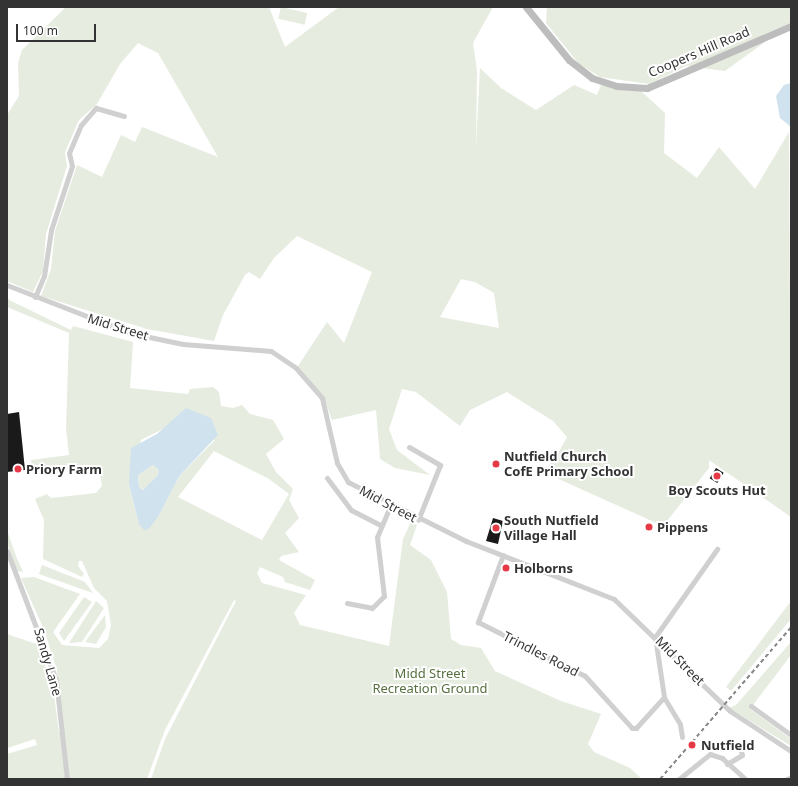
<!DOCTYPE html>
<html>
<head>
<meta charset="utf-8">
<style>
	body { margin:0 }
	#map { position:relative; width:798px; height:786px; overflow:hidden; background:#fff; font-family:"Noto Sans",sans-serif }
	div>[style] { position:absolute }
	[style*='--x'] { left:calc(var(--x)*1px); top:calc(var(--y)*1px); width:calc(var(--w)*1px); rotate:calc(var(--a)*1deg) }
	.green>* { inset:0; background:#e6ecdf; transform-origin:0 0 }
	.water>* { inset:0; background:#cfe2ee }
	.building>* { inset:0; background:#1a1a1a; transform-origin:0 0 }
	.street>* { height:5px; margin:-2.5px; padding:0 2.5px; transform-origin:2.5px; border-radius:2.5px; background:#d0d0d0 }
	.secondary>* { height:7px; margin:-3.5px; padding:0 3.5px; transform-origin:3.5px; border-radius:3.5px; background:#bdbdbd }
	.rail>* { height:1.5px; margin-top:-0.75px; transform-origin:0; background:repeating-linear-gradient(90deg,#888 0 4px,transparent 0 7px) }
	.dots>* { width:11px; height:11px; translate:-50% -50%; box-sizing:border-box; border:2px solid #fff; border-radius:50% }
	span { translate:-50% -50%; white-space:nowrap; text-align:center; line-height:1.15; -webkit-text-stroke:4px #fff; paint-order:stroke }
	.street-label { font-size:13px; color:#333 }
	.poi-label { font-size:13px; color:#333; font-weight:700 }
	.left { translate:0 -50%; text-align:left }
	.park-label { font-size:13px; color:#56703f }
	.frame { position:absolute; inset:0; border:8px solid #333; pointer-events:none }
	.scale { position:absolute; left:16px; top:24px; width:80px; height:18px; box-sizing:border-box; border:2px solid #333; border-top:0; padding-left:5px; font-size:12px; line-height:14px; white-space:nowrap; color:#333; -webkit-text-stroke:3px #fff; paint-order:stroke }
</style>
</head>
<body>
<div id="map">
	<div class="green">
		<i style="clip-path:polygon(evenodd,66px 7px,269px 7px,285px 47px,339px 7px,493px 7px,473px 43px,477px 71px,476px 148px,480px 68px,501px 88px,536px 110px,574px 85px,597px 95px,601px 85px,641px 91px,665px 113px,664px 153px,697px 178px,719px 147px,755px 189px,789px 132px,791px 517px,709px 460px,709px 468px,663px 526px,543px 472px,556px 457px,567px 437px,553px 421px,507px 392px,470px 410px,460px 426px,416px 392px,402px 389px,389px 429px,397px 450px,430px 475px,395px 468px,380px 459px,376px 410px,332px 420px,324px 398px,298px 366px,327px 322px,344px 343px,372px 272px,297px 236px,274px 258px,260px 279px,249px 272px,245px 275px,223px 315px,214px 341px,147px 329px,41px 296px,51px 269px,55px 231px,77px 165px,102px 177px,121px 135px,135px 142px,142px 127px,218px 157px,158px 53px,138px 43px,120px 64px,97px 104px,79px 120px,65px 152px,67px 166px,46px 234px,43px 271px,33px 292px,7px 281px,7px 115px,19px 96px,18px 63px,22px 50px,66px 7px,461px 279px,475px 282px,494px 293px,499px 328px,440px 317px,461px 279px)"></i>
		<i style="left:281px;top:7px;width:27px;height:12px;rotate:13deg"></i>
		<i style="clip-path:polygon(547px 7px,791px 7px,791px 23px,725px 71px,686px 66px,649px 84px,600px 77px,579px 64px,546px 23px)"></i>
		<i style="clip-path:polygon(evenodd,7px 295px,9px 300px,71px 330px,73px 326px,133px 342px,130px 388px,188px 394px,190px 389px,213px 387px,219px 392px,221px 406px,233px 408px,242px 405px,250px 414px,273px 420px,284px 439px,266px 454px,276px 472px,293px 489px,289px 500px,299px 518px,285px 533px,299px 552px,281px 556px,279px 560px,315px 580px,310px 590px,285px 582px,283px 577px,260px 567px,257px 573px,262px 583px,306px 595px,294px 613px,300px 625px,389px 646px,403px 539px,411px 522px,417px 525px,410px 545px,431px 560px,447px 592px,451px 639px,461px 645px,481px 648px,495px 671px,561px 701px,601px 714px,588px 744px,594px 752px,630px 768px,642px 779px,151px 779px,165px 739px,236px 601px,234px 600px,165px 730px,147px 779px,7px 779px,7px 754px,37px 745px,35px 739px,7px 748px,7px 634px,39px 645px,54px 695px,59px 732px,64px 731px,57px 671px,45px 632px,21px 578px,34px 577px,80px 594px,53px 632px,62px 645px,99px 648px,108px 639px,111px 625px,107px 601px,94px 588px,82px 561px,79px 561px,78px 566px,84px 574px,82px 577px,43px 559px,44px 520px,35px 499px,47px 494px,51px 498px,96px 493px,102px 486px,99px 469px,94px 470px,93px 467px,75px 469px,75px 472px,66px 467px,60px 469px,61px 473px,32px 473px,31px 460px,69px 455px,66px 429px,69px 333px,7px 307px,7px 295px,167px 427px,215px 440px,180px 475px,159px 515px,139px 524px,129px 484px,141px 440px,167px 427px,7px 295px,214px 451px,269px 479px,289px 494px,262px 540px,178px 497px,214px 451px)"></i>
		<i style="clip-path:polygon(153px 465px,159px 470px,158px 475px,144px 490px,139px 487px,138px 475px)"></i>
		<i style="clip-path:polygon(7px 530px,16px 556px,23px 572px,17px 571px,7px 543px)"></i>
		<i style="clip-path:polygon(42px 565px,85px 582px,93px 593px,39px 574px)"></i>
		<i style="clip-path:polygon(84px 597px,92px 602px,64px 641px,59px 633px)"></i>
		<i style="clip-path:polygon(96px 601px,104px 608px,82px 642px,69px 643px)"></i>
		<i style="clip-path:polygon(791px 601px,791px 619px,731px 691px,726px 687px)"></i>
		<i style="clip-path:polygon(105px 615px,106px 627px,96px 644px,85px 642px)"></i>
		<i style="clip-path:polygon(791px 642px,791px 655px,750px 709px,791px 739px,791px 746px,729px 708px,736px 705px)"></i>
	</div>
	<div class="water">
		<i style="clip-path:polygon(791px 83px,791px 127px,780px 118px,776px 96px,784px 85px)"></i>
		<i style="clip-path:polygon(evenodd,186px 408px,211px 418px,218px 435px,180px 475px,159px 515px,149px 529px,144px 530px,139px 524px,129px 484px,131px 448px,157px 434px,186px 408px,153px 465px,159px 470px,158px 475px,143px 490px,139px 487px,138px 475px,153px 465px)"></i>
	</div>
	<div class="building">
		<i style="clip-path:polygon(19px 412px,25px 470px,7px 472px,7px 414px)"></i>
		<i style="left:716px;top:468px;width:9px;height:12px;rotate:32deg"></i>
		<i style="clip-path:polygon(493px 518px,503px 521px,498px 544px,486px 541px)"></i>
	</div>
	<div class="street">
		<i style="--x:7;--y:285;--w:132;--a:21.3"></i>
		<i style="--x:130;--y:333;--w:54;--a:11.7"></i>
		<i style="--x:183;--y:344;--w:88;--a:4.5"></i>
		<i style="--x:271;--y:351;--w:30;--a:34"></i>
		<i style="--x:296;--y:368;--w:40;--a:49"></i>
		<i style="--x:322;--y:398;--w:67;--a:77"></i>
		<i style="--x:337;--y:463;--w:22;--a:60"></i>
		<i style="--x:348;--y:482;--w:132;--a:26.6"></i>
		<i style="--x:466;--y:541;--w:159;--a:21.4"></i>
		<i style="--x:614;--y:599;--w:161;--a:44"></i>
		<i style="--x:730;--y:711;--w:73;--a:33.3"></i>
		<i style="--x:35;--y:297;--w:23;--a:-67"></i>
		<i style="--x:44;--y:276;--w:47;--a:-81.3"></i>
		<i style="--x:51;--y:230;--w:67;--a:-71.8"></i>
		<i style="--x:72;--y:166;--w:13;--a:-103"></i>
		<i style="--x:69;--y:153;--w:30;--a:-67"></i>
		<i style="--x:81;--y:125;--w:23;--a:-49"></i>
		<i style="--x:96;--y:108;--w:29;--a:16"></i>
		<i style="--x:409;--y:447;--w:36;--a:30"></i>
		<i style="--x:440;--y:465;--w:59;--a:111.8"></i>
		<i style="--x:327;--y:478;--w:40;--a:53"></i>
		<i style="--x:351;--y:510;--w:33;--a:27"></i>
		<i style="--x:7;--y:551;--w:138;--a:69.2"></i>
		<i style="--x:56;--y:680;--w:100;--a:83.7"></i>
		<i style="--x:503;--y:555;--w:72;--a:110.5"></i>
		<i style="--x:478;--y:622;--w:120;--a:26.8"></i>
		<i style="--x:585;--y:676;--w:70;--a:47.9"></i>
		<i style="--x:632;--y:728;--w:4;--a:0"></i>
		<i style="--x:636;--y:728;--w:42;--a:-47.9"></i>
		<i style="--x:347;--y:603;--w:25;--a:11"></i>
		<i style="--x:372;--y:608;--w:17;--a:-45"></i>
		<i style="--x:384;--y:596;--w:59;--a:-96.8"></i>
		<i style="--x:377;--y:537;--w:34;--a:-67"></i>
		<i style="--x:751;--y:706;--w:49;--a:35.9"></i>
		<i style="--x:682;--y:737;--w:13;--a:-99"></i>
		<i style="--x:680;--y:724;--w:31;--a:-121"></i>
		<i style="--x:664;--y:697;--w:61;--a:-98.5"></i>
		<i style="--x:655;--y:637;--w:108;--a:-54.8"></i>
		<i style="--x:727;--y:764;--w:17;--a:-31"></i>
		<i style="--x:742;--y:755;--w:4;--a:-104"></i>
		<i style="--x:679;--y:779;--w:40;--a:-39"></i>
		<i style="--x:710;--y:754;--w:13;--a:18"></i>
		<i style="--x:722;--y:758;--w:31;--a:42"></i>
		<i style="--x:787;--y:779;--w:4;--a:-27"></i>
	</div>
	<div class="secondary">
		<i style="--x:526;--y:7;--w:68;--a:50.9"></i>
		<i style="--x:569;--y:60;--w:29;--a:38"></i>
		<i style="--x:592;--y:78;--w:26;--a:18"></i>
		<i style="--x:617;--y:86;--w:30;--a:4"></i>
		<i style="--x:647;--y:88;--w:157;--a:-23.3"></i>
	</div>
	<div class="rail">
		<i style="--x:660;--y:779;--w:201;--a:-49.2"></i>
	</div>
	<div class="dots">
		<i style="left:496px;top:464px;background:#e63946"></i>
		<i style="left:18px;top:469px;background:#e63946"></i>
		<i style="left:717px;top:476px;background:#e63946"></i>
		<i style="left:649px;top:527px;background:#e63946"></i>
		<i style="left:496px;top:528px;background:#e63946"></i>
		<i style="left:506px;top:568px;background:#e63946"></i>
		<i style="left:692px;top:745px;background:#e63946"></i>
	</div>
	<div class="street-label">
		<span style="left:699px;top:52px;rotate:-23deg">Coopers Hill Road</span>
		<span style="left:118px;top:327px;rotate:17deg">Mid Street</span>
		<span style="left:388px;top:504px;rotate:28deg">Mid Street</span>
		<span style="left:541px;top:654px;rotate:27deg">Trindles Road</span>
		<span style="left:680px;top:661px;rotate:45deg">Mid Street</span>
		<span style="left:48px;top:662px;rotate:74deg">Sandy Lane</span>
	</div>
	<div class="poi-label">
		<span class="left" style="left:504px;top:464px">Nutfield Church<br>CofE Primary School</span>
		<span class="left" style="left:26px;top:469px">Priory Farm</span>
		<span style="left:717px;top:490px">Boy Scouts Hut</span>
		<span class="left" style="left:504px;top:528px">South Nutfield<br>Village Hall</span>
		<span class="left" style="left:657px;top:527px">Pippens</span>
		<span class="left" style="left:514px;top:568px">Holborns</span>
		<span class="left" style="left:701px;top:745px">Nutfield</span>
	</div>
	<div class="park-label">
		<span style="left:430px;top:681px">Midd Street<br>Recreation Ground</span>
	</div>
	<div class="frame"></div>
	<div class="scale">100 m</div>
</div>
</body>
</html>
